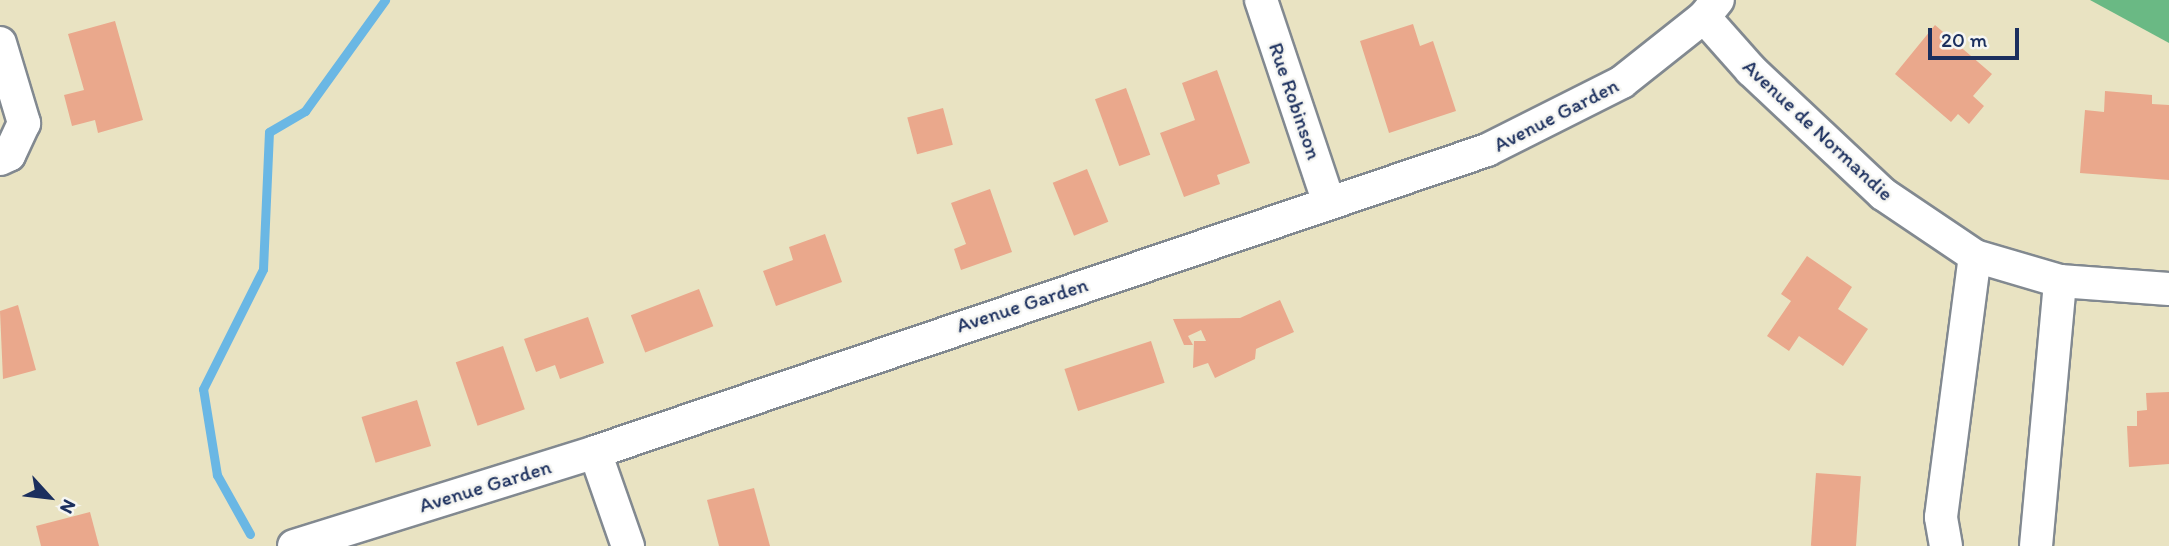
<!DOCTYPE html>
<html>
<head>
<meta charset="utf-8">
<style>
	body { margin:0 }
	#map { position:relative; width:2169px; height:546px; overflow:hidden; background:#e9e3c2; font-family:Itim,sans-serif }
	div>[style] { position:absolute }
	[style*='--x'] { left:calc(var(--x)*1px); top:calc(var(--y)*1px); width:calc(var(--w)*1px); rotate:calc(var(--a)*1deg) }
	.forest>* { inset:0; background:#6ab984 }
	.stream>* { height:9px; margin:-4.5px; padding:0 4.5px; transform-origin:4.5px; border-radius:4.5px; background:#6ab7e4 }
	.building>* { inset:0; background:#eaa88c; transform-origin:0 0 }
	.roads { filter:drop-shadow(2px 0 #828990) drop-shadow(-2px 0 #828990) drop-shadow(0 2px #828990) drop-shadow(0 -2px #828990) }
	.minor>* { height:32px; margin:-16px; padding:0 16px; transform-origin:16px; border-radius:16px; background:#fff }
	span { translate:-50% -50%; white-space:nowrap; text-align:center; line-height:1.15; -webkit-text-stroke:5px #f6f6f2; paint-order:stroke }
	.street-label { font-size:21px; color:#1b2f5e }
	.north { position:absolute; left:14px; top:462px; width:70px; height:70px; -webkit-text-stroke:5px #f6f6f2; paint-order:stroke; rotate:117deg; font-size:19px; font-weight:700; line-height:28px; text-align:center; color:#1b2f5e }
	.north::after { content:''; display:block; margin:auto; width:24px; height:32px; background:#1b2f5e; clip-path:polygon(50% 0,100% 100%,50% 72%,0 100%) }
	.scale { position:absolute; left:1928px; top:28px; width:91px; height:32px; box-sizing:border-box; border:4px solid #1b2f5e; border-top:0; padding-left:9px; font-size:21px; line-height:24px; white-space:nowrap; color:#1b2f5e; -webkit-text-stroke:5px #f6f6f2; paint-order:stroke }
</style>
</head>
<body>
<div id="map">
	<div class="forest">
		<i style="clip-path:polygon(2090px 0,2169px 0,2169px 43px)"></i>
	</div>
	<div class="stream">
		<i style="--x:250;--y:534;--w:68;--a:-119.2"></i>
		<i style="--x:217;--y:475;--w:87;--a:-99.2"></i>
		<i style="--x:203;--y:389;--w:134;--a:-63.4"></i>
		<i style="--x:263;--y:269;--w:137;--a:-87.5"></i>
		<i style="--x:269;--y:132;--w:42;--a:-30.3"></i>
		<i style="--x:305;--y:111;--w:137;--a:-54.2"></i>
	</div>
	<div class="building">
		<i style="clip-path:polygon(115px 21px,143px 120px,98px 133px,95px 120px,72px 126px,64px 95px,84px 90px,68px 34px)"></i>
		<i style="clip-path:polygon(1413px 24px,1420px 46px,1433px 41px,1456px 111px,1389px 133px,1360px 41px)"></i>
		<i style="clip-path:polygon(1935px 25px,1992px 74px,1973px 96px,1984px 106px,1969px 124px,1958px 114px,1951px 122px,1895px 74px)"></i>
		<i style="clip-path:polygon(1217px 70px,1250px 163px,1217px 175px,1220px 184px,1184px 197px,1160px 133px,1195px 120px,1182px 83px)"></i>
		<i style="left:1126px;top:88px;width:71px;height:33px;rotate:70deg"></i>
		<i style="clip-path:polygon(2105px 91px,2152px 95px,2152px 104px,2169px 105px,2169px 180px,2080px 173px,2085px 110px,2104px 112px)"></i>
		<i style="left:943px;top:108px;width:38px;height:37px;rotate:75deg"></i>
		<i style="left:1087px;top:169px;width:57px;height:37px;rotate:68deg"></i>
		<i style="clip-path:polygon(990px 189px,1012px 252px,961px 270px,954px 249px,966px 244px,951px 203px)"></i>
		<i style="clip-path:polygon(825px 234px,842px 282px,776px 306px,763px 271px,793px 260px,789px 247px)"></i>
		<i style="clip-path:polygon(1807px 256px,1852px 287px,1838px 309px,1868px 329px,1843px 366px,1799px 336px,1789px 351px,1767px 336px,1791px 301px,1781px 294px)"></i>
		<i style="left:699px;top:289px;width:40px;height:73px;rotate:69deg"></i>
		<i style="clip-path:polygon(1280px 300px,1294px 332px,1256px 349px,1255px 359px,1215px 378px,1208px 363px,1193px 368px,1194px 341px,1206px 341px,1201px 330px,1188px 336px,1193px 345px,1184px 345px,1173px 319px,1240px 318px)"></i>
		<i style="clip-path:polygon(18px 305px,36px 370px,3px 379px,0 311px)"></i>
		<i style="clip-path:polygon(588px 317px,604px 363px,560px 379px,555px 365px,536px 372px,524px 339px)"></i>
		<i style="left:1151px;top:341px;width:44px;height:91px;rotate:72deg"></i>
		<i style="left:503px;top:346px;width:67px;height:50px;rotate:71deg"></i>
		<i style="clip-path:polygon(2169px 392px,2169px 464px,2129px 467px,2127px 426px,2137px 426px,2137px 411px,2147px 410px,2146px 393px)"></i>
		<i style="left:417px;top:400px;width:48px;height:58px;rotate:73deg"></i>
		<i style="left:1816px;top:473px;width:45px;height:73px;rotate:4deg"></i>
		<i style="clip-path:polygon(754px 488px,770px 546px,719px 546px,707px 500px)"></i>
		<i style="clip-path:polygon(90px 512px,99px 546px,41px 546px,36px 526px)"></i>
	</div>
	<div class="roads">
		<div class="minor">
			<i style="--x:1261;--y:0;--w:214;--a:71.5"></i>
			<i style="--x:1704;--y:17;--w:71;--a:48.4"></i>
			<i style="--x:1751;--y:70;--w:181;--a:43.2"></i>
			<i style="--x:1883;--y:194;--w:111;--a:34"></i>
			<i style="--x:1975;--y:256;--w:89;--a:16.4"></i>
			<i style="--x:2060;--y:281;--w:109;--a:4.2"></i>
			<i style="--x:0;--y:43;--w:84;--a:73.3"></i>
			<i style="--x:24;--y:123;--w:35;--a:115"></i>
			<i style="--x:9;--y:155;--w:10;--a:156"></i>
			<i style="--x:595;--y:452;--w:100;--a:70.7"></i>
			<i style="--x:294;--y:546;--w:315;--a:-17.3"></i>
			<i style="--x:595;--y:452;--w:942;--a:-18.7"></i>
			<i style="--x:1487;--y:150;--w:151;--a:-26.7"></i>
			<i style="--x:1622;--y:82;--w:105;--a:-38.4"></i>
			<i style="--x:1704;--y:17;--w:22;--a:-51"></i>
			<i style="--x:1946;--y:546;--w:29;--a:-100"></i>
			<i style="--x:1941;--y:517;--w:263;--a:-82.6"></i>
			<i style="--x:2036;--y:546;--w:266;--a:-84.8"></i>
		</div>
	</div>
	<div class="street-label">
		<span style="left:1295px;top:101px;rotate:71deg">Rue Robinson</span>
		<span style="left:1556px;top:115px;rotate:-27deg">Avenue Garden</span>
		<span style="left:1818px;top:130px;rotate:43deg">Avenue de Normandie</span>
		<span style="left:1022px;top:305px;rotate:-18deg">Avenue Garden</span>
		<span style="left:485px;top:486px;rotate:-17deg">Avenue Garden</span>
	</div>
	<div class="north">N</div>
	<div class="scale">20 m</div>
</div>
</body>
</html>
